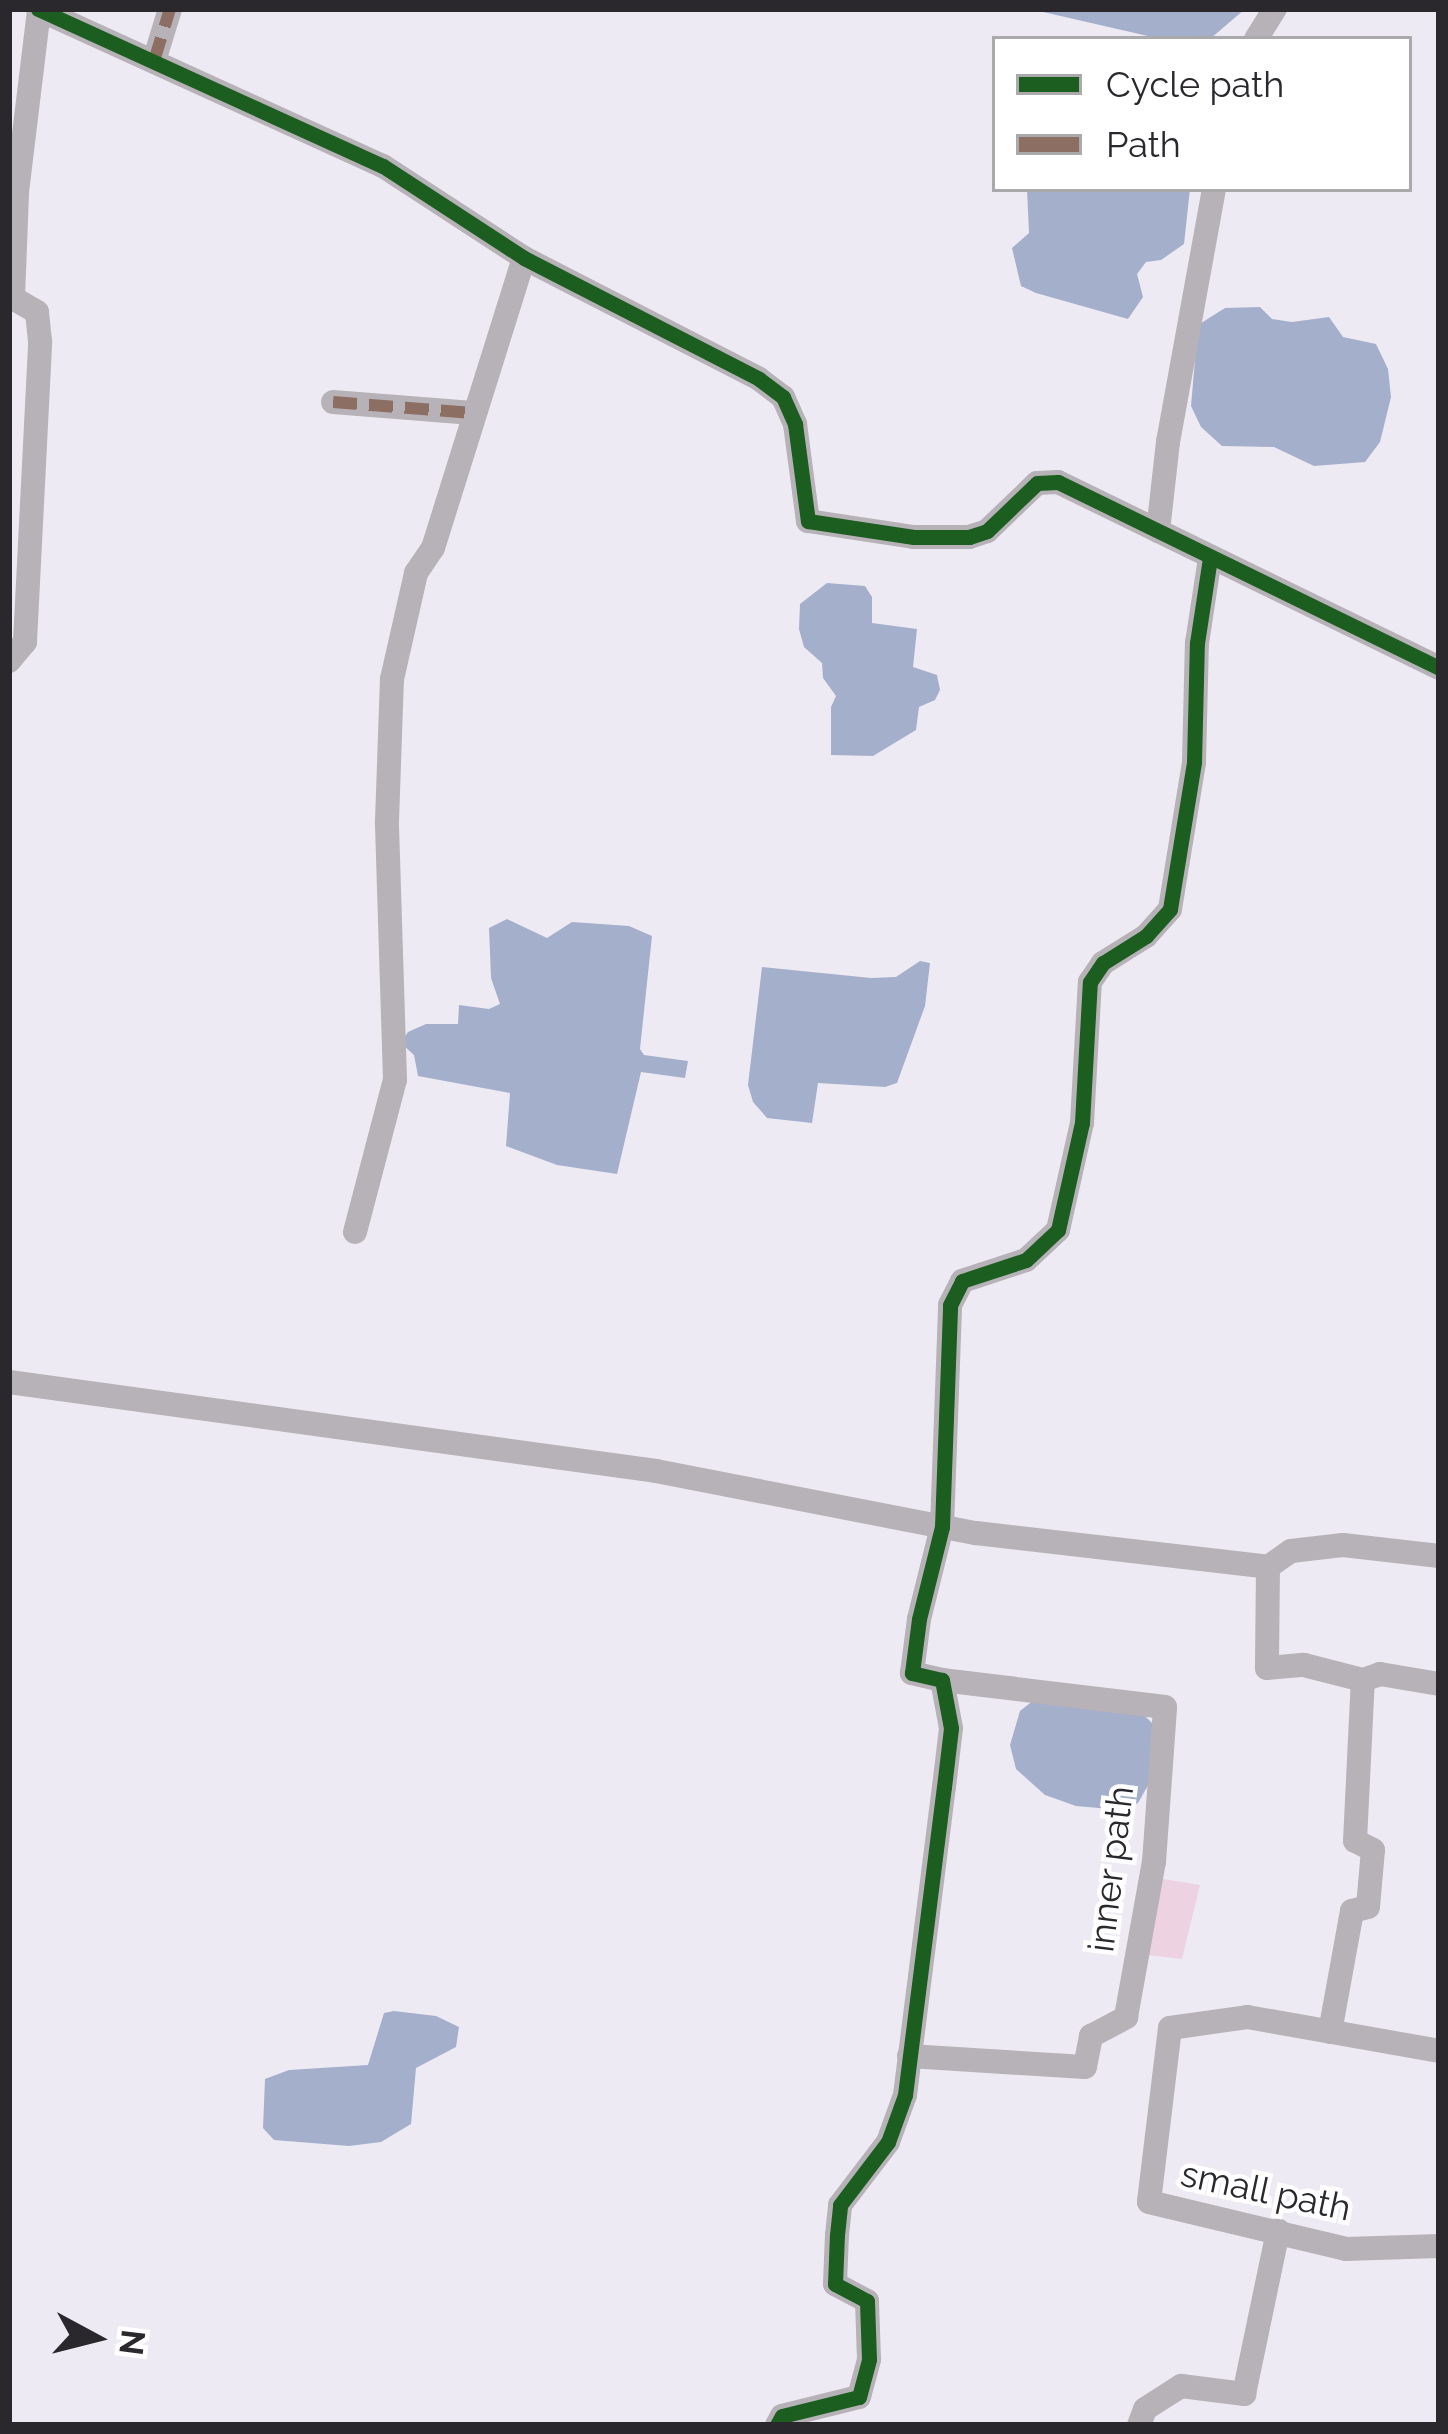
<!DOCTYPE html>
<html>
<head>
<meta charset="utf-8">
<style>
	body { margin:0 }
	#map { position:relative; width:1448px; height:2434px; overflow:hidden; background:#eeeaf3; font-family:Raleway,sans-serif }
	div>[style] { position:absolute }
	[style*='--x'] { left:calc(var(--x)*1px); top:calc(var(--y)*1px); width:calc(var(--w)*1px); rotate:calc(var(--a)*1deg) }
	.green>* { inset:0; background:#edd2e1 }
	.water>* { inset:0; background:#a4afcb }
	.minor>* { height:24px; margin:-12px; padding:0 12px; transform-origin:12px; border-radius:12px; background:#b7b2b7 }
	.quiet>* { height:12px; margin-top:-6px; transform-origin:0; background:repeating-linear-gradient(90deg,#8d6e63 0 24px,transparent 0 36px) }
	.cycleway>* { height:15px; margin:-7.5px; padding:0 7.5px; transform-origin:7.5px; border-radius:7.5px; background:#1b5e20 }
	span { translate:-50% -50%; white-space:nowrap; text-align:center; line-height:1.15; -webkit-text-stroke:9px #fff; paint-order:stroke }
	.street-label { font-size:36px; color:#2a272d }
	.frame { position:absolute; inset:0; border:12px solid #2a272d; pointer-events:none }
	.legend { position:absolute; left:992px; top:36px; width:420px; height:156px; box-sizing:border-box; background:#fff; border:3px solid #aaa9ab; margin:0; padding:15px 21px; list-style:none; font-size:36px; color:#2a272d }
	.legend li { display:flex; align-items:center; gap:24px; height:60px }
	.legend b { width:60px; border:3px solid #aaa9ab }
	.north { position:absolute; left:36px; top:2278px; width:120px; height:120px; -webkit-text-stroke:9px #fff; paint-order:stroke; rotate:97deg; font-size:33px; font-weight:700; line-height:48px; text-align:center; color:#2a272d }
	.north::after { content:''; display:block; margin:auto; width:42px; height:54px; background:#2a272d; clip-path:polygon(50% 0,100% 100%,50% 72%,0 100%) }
</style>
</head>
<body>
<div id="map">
	<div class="green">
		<i style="clip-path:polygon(1151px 1877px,1200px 1885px,1182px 1959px,1139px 1954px)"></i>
	</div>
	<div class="water">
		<i style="clip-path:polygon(1030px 9px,1245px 9px,1210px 39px,1161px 39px)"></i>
		<i style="clip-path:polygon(1027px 189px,1190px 189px,1184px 244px,1161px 260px,1146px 262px,1137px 274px,1143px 297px,1128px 319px,1036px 293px,1021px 286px,1012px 248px,1029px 233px)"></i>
		<i style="clip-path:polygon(1260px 307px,1272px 319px,1292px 322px,1329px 317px,1343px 337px,1376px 344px,1388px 369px,1391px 397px,1380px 442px,1365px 462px,1314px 466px,1274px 447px,1222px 446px,1201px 427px,1191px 406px,1198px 325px,1225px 308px)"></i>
		<i style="clip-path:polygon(827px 583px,865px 586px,872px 597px,872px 623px,917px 629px,913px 667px,937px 675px,940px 690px,935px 700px,919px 707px,916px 730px,873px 756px,831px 755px,831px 707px,836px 696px,823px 678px,822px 663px,804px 647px,799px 629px,800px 604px)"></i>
		<i style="clip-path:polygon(507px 919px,547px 938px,572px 922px,629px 926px,652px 936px,640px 1049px,644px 1055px,688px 1061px,685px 1078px,641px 1072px,617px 1174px,557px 1165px,506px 1146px,510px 1093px,418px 1076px,414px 1055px,401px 1043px,408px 1032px,426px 1024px,458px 1024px,459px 1005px,489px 1009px,500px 1004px,491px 978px,489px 928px)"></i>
		<i style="clip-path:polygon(920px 961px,930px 963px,925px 1006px,897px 1083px,885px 1087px,818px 1083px,812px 1123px,767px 1118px,753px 1102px,748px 1085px,762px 967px,871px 978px,896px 977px)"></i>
		<i style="clip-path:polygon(1034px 1700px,1144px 1715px,1153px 1724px,1151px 1780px,1138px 1803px,1121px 1810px,1076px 1806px,1045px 1795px,1016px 1769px,1010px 1745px,1020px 1711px)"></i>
		<i style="clip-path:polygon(394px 2011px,436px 2016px,459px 2027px,456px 2047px,416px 2068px,411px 2124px,381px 2142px,349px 2146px,274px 2140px,263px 2128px,265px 2079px,289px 2070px,368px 2065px,384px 2013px)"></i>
	</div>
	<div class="minor">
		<i style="--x:38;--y:9;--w:379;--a:24.5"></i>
		<i style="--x:383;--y:166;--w:168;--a:33.1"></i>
		<i style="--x:524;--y:258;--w:264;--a:27.2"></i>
		<i style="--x:759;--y:379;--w:30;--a:37"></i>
		<i style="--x:783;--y:397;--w:30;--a:66"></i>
		<i style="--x:795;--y:424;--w:98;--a:82.4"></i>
		<i style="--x:808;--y:521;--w:107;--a:8.6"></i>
		<i style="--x:914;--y:537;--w:55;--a:0"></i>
		<i style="--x:969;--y:537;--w:19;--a:-18"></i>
		<i style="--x:987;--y:531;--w:69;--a:-43.8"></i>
		<i style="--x:1037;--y:483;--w:21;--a:-3"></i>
		<i style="--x:1058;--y:482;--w:424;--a:26"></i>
		<i style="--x:1256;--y:39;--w:36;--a:-58"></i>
		<i style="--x:154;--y:61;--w:54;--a:-72.9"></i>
		<i style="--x:333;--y:402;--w:140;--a:4.5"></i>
		<i style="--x:1158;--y:531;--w:90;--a:-83.6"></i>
		<i style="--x:1168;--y:442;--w:257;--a:-79.7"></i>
		<i style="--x:9;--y:661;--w:25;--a:-50"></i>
		<i style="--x:25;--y:642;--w:301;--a:-87.1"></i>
		<i style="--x:40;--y:341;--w:29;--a:-96"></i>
		<i style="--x:37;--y:312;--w:28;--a:-150"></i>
		<i style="--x:13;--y:298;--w:106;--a:-87.8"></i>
		<i style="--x:17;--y:192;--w:182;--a:-83.1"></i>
		<i style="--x:355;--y:1232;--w:157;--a:-75.3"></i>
		<i style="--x:395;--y:1080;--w:259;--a:-91.8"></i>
		<i style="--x:387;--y:821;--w:142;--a:-88"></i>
		<i style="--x:392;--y:679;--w:109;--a:-77.2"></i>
		<i style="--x:416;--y:573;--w:30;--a:-56"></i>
		<i style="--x:433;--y:548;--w:304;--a:-72.6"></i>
		<i style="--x:9;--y:1382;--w:653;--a:7.83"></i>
		<i style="--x:656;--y:1471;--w:326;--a:11"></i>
		<i style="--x:976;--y:1533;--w:294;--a:6.6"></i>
		<i style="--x:1268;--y:1567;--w:28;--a:-35"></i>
		<i style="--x:1291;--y:1551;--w:52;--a:-6.6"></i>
		<i style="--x:1343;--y:1545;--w:97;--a:6.5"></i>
		<i style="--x:1268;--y:1567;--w:101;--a:90.6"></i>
		<i style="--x:1267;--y:1668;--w:37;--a:-5"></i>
		<i style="--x:1304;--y:1665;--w:61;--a:14.3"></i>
		<i style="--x:1363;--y:1680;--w:18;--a:-19"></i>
		<i style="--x:1380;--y:1674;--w:60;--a:9.6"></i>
		<i style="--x:1170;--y:2028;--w:175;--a:96.9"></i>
		<i style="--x:1149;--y:2202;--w:203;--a:13.4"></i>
		<i style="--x:1346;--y:2249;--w:93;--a:-1.8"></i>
		<i style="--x:1170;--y:2028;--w:78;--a:-8.1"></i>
		<i style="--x:1247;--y:2017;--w:195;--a:10"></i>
		<i style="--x:1330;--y:2032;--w:123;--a:-79.7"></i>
		<i style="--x:1352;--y:1911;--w:16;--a:-14"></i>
		<i style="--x:1368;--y:1907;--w:57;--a:-85"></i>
		<i style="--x:1373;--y:1850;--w:20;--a:-153"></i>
		<i style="--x:1355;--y:1841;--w:161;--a:-87.2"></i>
		<i style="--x:909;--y:2056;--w:176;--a:3.6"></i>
		<i style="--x:1085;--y:2067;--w:32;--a:-79"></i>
		<i style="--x:1091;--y:2036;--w:40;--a:-28"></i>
		<i style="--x:1126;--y:2017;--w:158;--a:-79.8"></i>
		<i style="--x:1154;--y:1862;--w:155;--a:-85.9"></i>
		<i style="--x:1165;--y:1707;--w:225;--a:-173.1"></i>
		<i style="--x:777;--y:2425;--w:10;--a:-61"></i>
		<i style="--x:782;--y:2416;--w:79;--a:-13.9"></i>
		<i style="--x:859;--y:2397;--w:39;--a:-75"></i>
		<i style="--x:869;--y:2359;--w:58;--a:-92"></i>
		<i style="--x:867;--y:2301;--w:36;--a:-152"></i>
		<i style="--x:835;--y:2284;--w:49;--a:-87.7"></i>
		<i style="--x:837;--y:2235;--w:30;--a:-84"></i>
		<i style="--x:840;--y:2205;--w:79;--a:-52.7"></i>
		<i style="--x:888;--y:2142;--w:50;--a:-70.1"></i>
		<i style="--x:905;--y:2095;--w:310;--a:-82.8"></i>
		<i style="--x:944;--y:1787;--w:59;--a:-83.2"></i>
		<i style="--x:951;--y:1728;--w:49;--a:-100.6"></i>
		<i style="--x:942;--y:1680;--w:31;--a:-167"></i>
		<i style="--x:912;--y:1673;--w:54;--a:-82.6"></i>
		<i style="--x:919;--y:1619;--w:95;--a:-76"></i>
		<i style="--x:942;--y:1527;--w:222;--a:-87.9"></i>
		<i style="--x:950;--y:1305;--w:27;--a:-63"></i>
		<i style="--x:962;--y:1281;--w:67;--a:-18.2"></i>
		<i style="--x:1026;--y:1260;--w:44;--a:-43.2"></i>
		<i style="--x:1058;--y:1230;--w:110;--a:-77.4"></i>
		<i style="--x:1082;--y:1123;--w:141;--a:-86.8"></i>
		<i style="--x:1090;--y:982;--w:23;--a:-56"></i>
		<i style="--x:1103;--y:963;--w:51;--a:-32.1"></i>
		<i style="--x:1146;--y:936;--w:36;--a:-48"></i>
		<i style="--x:1170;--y:909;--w:149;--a:-80.7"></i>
		<i style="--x:1194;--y:762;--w:119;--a:-88.6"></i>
		<i style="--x:1197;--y:643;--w:86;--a:-81.3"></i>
		<i style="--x:1139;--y:2425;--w:17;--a:-69"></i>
		<i style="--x:1145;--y:2409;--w:43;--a:-32.6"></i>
		<i style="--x:1181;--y:2386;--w:64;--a:7.2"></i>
		<i style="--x:1244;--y:2394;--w:167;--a:-78.2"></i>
	</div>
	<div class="quiet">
		<i style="--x:154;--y:61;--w:54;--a:-72.9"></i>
		<i style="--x:333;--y:402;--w:140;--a:4.5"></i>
	</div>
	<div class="cycleway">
		<i style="--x:38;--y:9;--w:379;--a:24.5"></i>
		<i style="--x:383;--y:166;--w:168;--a:33.1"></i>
		<i style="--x:524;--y:258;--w:264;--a:27.2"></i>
		<i style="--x:759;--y:379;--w:30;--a:37"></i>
		<i style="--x:783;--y:397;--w:30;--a:66"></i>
		<i style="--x:795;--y:424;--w:98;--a:82.4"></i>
		<i style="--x:808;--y:521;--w:107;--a:8.6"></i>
		<i style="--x:914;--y:537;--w:55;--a:0"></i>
		<i style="--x:969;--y:537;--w:19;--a:-18"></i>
		<i style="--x:987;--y:531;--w:69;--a:-43.8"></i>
		<i style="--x:1037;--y:483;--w:21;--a:-3"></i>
		<i style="--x:1058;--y:482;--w:424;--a:26"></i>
		<i style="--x:777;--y:2425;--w:10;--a:-61"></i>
		<i style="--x:782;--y:2416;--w:79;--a:-13.9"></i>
		<i style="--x:859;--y:2397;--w:39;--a:-75"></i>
		<i style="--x:869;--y:2359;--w:58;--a:-92"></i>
		<i style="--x:867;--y:2301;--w:36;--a:-152"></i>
		<i style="--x:835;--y:2284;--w:49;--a:-87.7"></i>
		<i style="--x:837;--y:2235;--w:30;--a:-84"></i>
		<i style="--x:840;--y:2205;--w:79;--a:-52.7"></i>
		<i style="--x:888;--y:2142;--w:50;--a:-70.1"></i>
		<i style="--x:905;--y:2095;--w:310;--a:-82.8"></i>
		<i style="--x:944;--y:1787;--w:59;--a:-83.2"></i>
		<i style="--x:951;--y:1728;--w:49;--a:-100.6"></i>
		<i style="--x:942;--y:1680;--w:31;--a:-167"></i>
		<i style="--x:912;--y:1673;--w:54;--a:-82.6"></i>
		<i style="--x:919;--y:1619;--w:95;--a:-76"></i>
		<i style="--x:942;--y:1527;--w:222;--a:-87.9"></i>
		<i style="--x:950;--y:1305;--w:27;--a:-63"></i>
		<i style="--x:962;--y:1281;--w:67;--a:-18.2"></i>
		<i style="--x:1026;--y:1260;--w:44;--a:-43.2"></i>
		<i style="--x:1058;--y:1230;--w:110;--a:-77.4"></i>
		<i style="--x:1082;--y:1123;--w:141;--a:-86.8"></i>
		<i style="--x:1090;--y:982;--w:23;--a:-56"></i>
		<i style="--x:1103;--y:963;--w:51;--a:-32.1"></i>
		<i style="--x:1146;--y:936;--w:36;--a:-48"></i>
		<i style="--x:1170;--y:909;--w:149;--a:-80.7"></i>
		<i style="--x:1194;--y:762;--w:119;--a:-88.6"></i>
		<i style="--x:1197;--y:643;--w:86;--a:-81.3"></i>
	</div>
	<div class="street-label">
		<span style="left:1111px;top:1869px;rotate:-83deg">inner path</span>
		<span style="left:1266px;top:2191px;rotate:12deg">small path</span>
	</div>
	<div class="frame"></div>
	<ul class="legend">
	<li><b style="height:15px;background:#1b5e20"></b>Cycle path</li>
	<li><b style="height:15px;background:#8d6e63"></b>Path</li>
	</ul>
	<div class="north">N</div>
</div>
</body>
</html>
